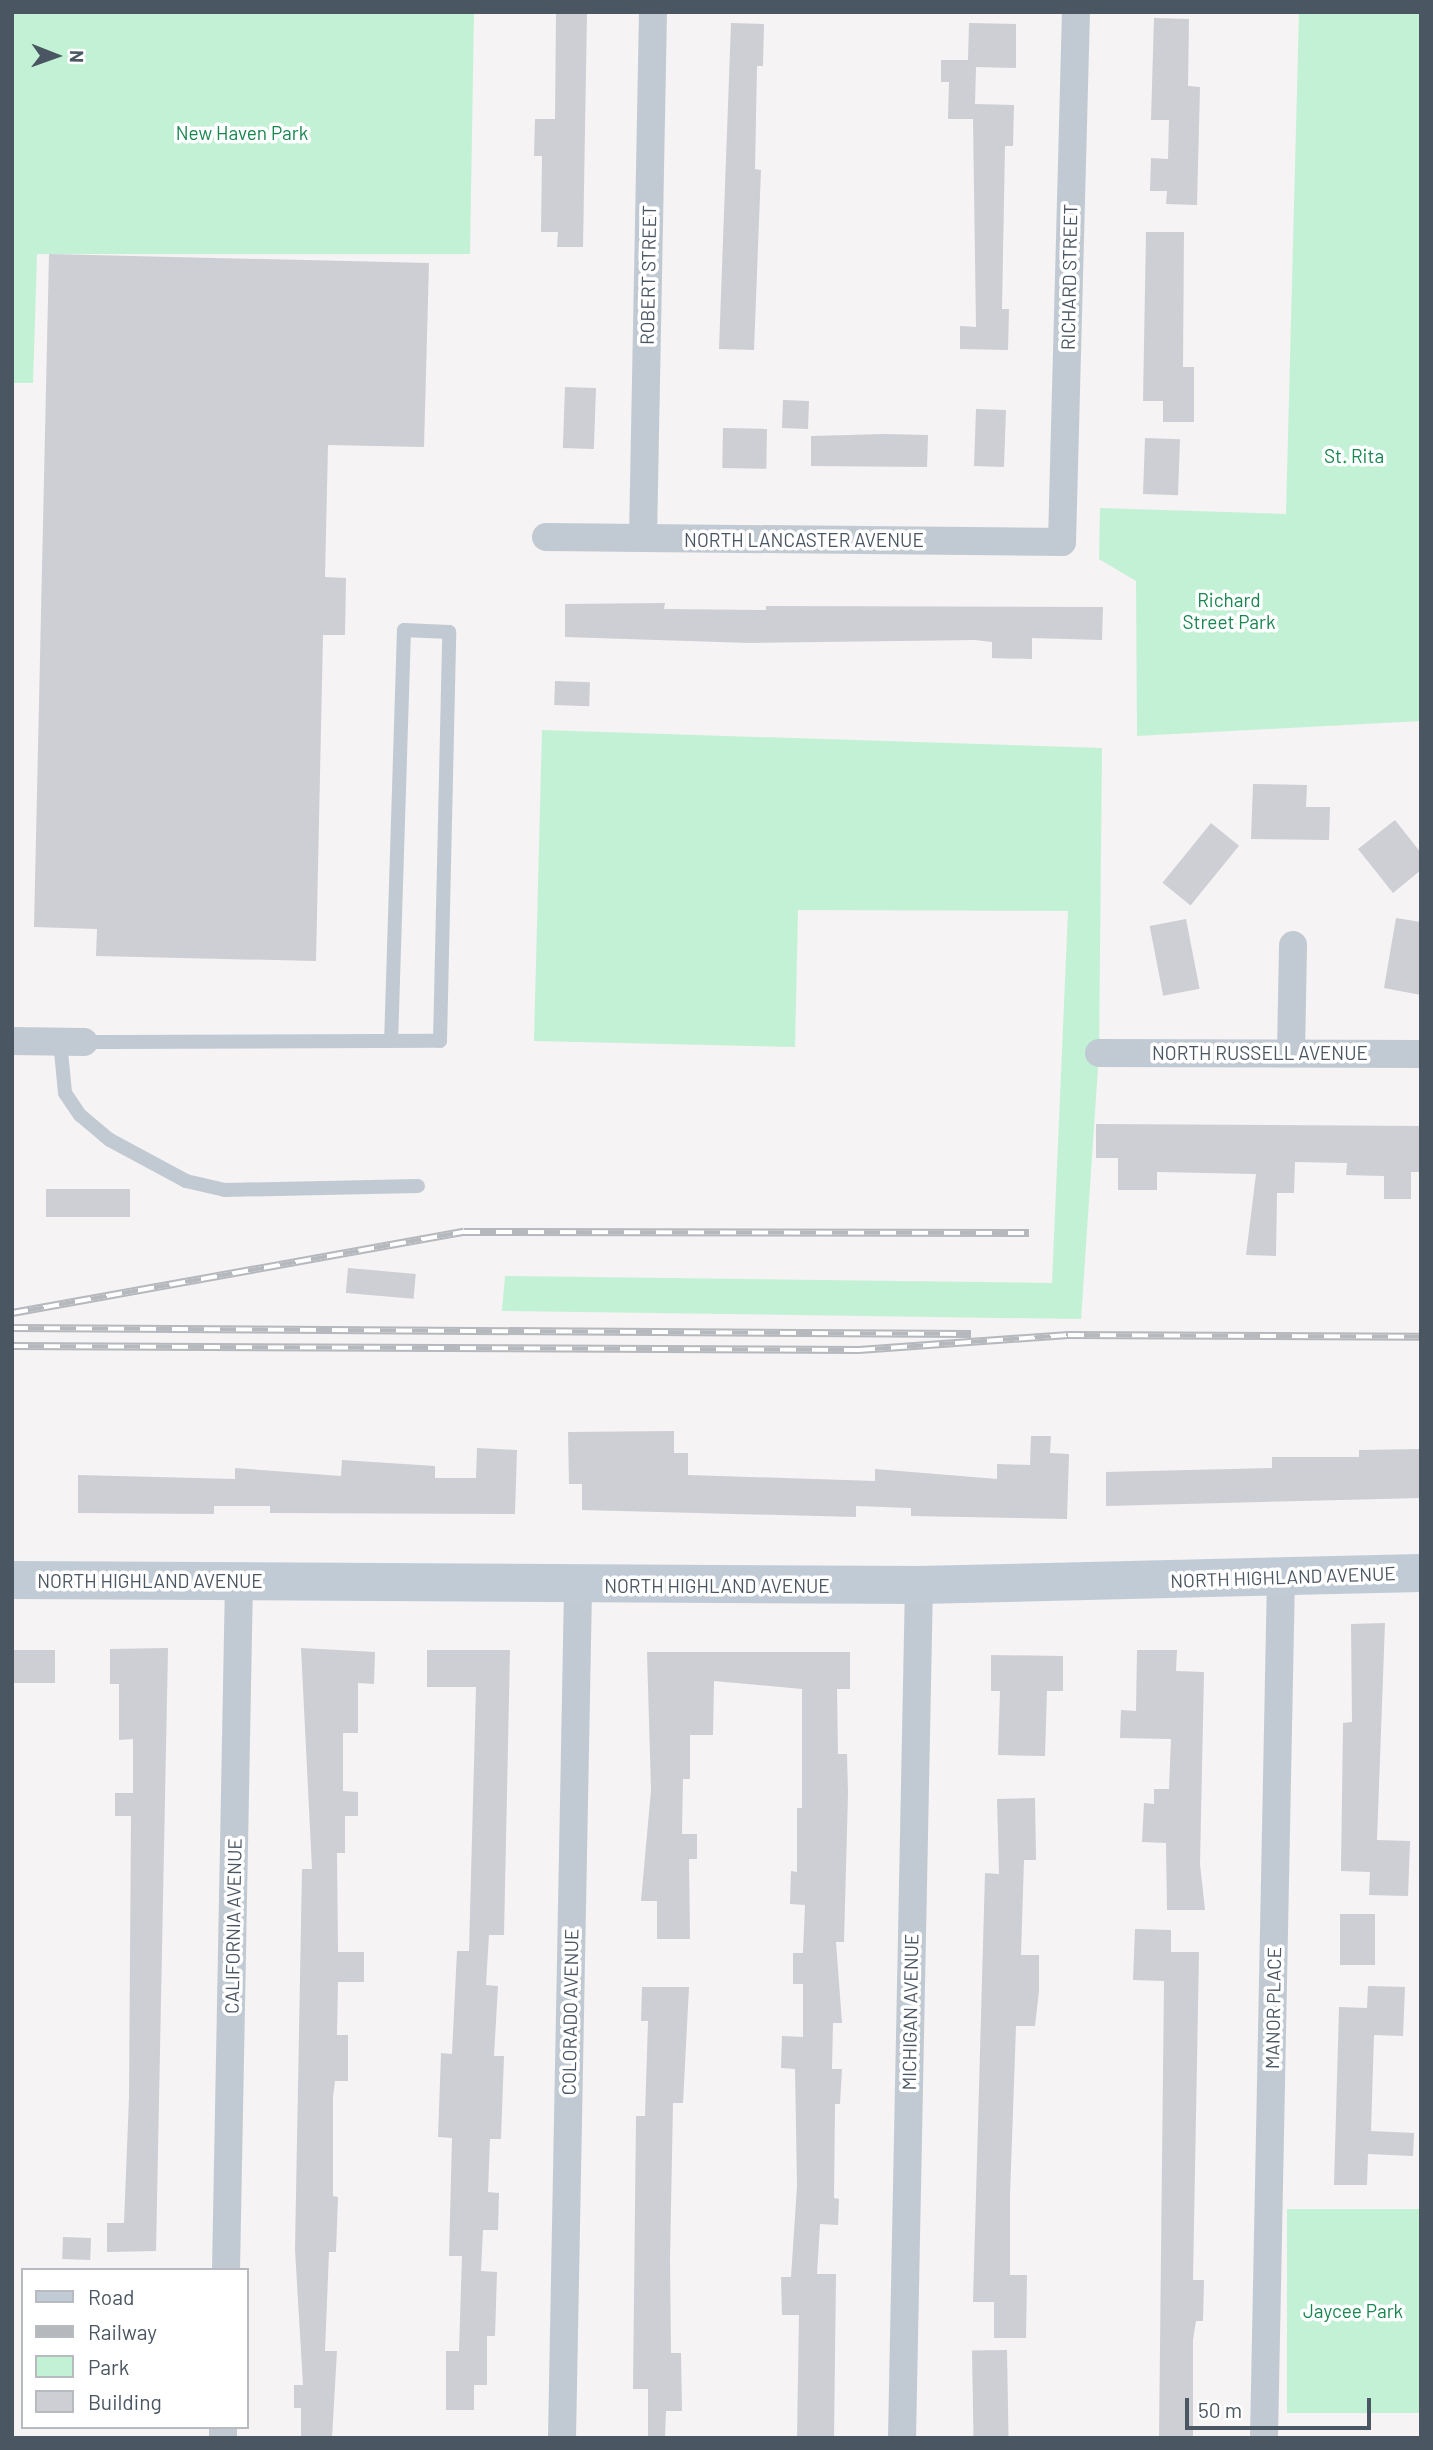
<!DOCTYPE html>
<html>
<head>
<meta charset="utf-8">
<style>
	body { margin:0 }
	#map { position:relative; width:1433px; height:2450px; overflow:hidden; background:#f5f3f3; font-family:Barlow,sans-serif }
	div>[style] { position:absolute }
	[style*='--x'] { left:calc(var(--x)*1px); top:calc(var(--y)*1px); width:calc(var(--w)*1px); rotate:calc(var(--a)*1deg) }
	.green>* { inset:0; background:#c3f1d5; transform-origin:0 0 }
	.building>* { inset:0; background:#cdcfd5; transform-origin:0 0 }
	.lane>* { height:14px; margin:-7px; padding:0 7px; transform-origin:7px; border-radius:7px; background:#c1cad2 }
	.street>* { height:28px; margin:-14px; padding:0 14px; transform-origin:14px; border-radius:14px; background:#c1cad2 }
	.secondary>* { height:38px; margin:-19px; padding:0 19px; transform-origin:19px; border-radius:19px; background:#c1cbd6 }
	.rail>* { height:8px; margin-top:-4px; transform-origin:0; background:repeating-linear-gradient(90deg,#fff 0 16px,#b5b8bd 0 32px); box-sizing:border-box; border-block:2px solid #b5b8bd }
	span { translate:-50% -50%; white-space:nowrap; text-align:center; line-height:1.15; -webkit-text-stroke:7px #fff; paint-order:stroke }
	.park-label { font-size:19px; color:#17864f }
	.street-label { font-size:19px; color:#4a5661 }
	.frame { position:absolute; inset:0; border:14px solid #4a5661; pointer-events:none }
	.legend { position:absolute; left:21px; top:2268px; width:228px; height:161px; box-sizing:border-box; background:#fff; border:2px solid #b7bbc0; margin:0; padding:9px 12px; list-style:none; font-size:21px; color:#4a5661 }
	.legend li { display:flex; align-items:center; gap:14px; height:35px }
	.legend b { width:35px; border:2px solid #b7bbc0 }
	.north { position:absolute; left:21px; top:21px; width:70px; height:70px; -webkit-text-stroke:5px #fff; paint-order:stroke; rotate:91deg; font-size:19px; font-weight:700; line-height:28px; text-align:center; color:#4a5661 }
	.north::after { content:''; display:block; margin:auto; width:24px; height:32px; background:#4a5661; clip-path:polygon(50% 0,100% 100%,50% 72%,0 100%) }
	.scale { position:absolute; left:1185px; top:2398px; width:186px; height:32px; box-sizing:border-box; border:4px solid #4a5661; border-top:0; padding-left:9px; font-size:21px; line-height:24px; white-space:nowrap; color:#4a5661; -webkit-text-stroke:5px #fff; paint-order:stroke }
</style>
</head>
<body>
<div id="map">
	<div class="green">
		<i style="clip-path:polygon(12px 12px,474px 12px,470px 254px,37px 254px,33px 383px,12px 383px)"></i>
		<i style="clip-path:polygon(1299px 12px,1421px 12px,1421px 721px,1137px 736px,1136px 581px,1099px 559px,1100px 508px,1286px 514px)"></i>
		<i style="clip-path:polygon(542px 730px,1102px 748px,1099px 1053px,1081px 1319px,502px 1311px,505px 1276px,1052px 1283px,1068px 911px,798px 910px,795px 1047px,534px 1041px)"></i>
		<i style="left:1421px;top:2209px;width:204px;height:134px;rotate:90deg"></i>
	</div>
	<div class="building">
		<i style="clip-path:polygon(556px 12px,587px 12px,583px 247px,557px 247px,558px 232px,541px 232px,542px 156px,534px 156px,535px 119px,555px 119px)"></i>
		<i style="clip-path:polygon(1154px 18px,1189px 19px,1188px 86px,1200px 87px,1197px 205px,1166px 204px,1167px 191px,1150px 191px,1151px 158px,1168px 159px,1169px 120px,1151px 120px)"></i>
		<i style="clip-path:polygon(731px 23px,764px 24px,763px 66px,757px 66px,755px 169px,761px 170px,754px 350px,719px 349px)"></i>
		<i style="clip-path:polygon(969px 23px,1016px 24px,1016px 68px,976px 67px,975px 104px,1014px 105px,1013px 146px,1005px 146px,1002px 309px,1009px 309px,1008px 350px,960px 349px,960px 326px,976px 327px,973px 119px,948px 119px,949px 82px,941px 82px,941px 60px,968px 60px)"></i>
		<i style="clip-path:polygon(1146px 232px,1184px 232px,1183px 367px,1194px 367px,1194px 422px,1163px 422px,1163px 401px,1143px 401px)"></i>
		<i style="clip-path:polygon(49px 254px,429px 263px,424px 447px,328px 445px,325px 577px,346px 578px,345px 635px,323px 635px,316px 961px,96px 956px,97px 929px,34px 927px)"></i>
		<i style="left:565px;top:387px;width:31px;height:61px;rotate:2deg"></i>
		<i style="left:783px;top:400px;width:26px;height:28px;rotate:2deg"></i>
		<i style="left:976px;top:409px;width:30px;height:57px;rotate:2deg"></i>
		<i style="left:723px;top:428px;width:44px;height:40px;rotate:1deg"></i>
		<i style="clip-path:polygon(885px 434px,928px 435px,927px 467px,811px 466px,811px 436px)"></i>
		<i style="left:1145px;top:438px;width:35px;height:56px;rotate:2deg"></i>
		<i style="clip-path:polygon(665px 603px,664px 609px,766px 610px,766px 606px,1103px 607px,1102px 640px,1032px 638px,1032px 659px,992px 658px,992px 642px,975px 640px,750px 643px,565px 637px,565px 604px)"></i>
		<i style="left:555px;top:681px;width:35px;height:24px;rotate:2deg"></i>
		<i style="clip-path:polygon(1253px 784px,1307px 785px,1306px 807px,1330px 807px,1329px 840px,1251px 839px)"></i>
		<i style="clip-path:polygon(1395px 820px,1421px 853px,1421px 870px,1393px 893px,1358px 849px)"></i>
		<i style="left:1211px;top:823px;width:36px;height:77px;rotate:39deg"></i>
		<i style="clip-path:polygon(1396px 918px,1421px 922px,1421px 995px,1384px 988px)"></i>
		<i style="left:1186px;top:919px;width:71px;height:37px;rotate:79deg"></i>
		<i style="clip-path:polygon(1096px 1124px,1421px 1126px,1421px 1172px,1411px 1172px,1411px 1199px,1384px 1199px,1384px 1176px,1346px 1175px,1347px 1163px,1295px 1162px,1294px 1193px,1277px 1193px,1276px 1256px,1246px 1255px,1256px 1174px,1157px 1172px,1157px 1190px,1118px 1190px,1118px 1158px,1096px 1158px)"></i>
		<i style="left:130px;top:1189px;width:28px;height:84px;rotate:90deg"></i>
		<i style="left:348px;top:1268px;width:68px;height:25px;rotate:5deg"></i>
		<i style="clip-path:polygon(674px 1431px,674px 1453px,688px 1453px,688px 1475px,875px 1481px,875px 1469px,997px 1479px,997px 1464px,1030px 1465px,1031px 1436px,1051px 1436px,1050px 1453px,1069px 1454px,1067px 1519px,911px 1516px,911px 1508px,856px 1506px,856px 1517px,582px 1510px,582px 1484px,569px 1484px,568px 1432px)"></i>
		<i style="clip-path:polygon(477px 1448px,517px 1450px,515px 1514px,270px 1513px,270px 1506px,214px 1506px,214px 1514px,78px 1513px,78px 1475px,235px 1479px,235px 1468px,341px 1476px,342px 1460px,435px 1466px,435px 1478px,476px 1478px)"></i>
		<i style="clip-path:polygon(1421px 1449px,1421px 1498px,1106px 1506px,1106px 1472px,1272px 1468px,1272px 1457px,1359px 1457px,1359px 1450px)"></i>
		<i style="clip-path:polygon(1385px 1623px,1377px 1840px,1410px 1841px,1408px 1896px,1369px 1895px,1370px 1872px,1341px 1871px,1343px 1723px,1352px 1722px,1351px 1624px)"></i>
		<i style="clip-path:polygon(168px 1648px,156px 2251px,107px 2252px,107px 2223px,124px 2223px,129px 2097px,131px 1816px,115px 1816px,115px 1793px,133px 1793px,133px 1739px,119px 1740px,119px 1684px,110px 1684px,110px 1649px)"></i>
		<i style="clip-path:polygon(301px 1648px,375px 1652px,374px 1684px,358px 1683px,358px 1733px,343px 1733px,343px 1791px,358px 1792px,358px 1816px,345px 1816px,345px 1853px,337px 1853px,338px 1952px,364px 1952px,364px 1982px,338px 1982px,337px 2035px,348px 2035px,348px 2081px,335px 2081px,333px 2097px,333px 2196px,338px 2197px,336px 2252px,329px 2252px,325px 2351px,337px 2351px,332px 2438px,301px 2438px,301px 2408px,294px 2408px,294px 2385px,303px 2385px,295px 2250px,302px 1869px,312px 1869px)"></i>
		<i style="left:12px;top:1650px;width:43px;height:33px"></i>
		<i style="clip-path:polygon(427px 1650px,510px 1650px,504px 1935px,489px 1935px,486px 1985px,498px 1986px,494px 2056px,504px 2056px,501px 2139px,490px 2139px,488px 2192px,499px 2193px,498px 2230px,483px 2230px,481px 2271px,497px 2272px,495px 2336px,487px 2336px,487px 2385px,474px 2385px,474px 2410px,446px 2410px,446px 2351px,459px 2351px,462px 2256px,449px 2256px,452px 2138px,438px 2137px,441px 2053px,452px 2054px,457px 1951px,469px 1951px,476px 1687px,427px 1687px)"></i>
		<i style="clip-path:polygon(1137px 1650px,1177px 1650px,1176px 1671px,1204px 1672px,1200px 1864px,1205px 1910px,1167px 1910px,1166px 1843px,1142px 1842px,1144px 1803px,1154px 1804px,1154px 1789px,1169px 1789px,1171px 1739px,1120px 1738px,1121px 1710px,1136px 1711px)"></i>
		<i style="clip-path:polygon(647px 1652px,850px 1652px,850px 1689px,837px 1689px,838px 1754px,847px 1754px,848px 1793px,844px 1942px,836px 1942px,842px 2023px,833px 2023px,832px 2069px,842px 2069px,840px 2104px,835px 2104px,834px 2198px,839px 2199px,838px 2225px,820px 2224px,817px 2274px,836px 2274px,834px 2438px,797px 2438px,799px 2315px,782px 2315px,781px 2277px,791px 2277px,797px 2186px,795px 2069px,781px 2068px,782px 2036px,803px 2037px,803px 1984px,793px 1984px,793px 1953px,803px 1953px,805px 1905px,790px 1904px,791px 1871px,797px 1872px,797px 1808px,802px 1808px,802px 1689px,714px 1681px,713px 1735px,690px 1735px,690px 1779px,683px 1779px,682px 1834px,697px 1834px,697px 1859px,689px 1859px,690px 1939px,657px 1939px,657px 1901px,641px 1901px,651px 1790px)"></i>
		<i style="clip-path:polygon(991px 1655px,1063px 1656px,1063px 1691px,1047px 1691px,1045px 1756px,998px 1755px,1000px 1691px,991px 1691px)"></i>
		<i style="clip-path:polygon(1035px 1798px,1036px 1860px,1024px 1860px,1021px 1955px,1039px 1955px,1039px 1991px,1035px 2026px,1016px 2026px,1010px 2196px,1010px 2275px,1027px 2275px,1026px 2338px,994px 2338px,994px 2302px,973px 2302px,985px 1873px,999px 1874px,997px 1799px)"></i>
		<i style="left:1340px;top:1914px;width:35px;height:51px"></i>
		<i style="clip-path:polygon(1135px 1929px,1171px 1930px,1171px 1952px,1199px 1952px,1193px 2280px,1204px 2280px,1203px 2321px,1196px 2321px,1193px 2340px,1193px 2438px,1159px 2438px,1164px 1981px,1133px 1980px)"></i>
		<i style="clip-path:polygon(1368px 1986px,1405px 1987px,1403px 2036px,1374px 2035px,1371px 2131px,1414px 2133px,1413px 2156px,1368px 2154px,1367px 2185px,1334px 2185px,1339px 2007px,1367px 2008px)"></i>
		<i style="clip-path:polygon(642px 1987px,689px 1987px,683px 2103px,673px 2103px,670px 2259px,671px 2353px,681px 2353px,682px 2411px,666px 2411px,665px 2438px,648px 2438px,648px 2389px,633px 2389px,636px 2116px,645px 2116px,648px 2021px,641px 2021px)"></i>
		<i style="left:63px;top:2237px;width:28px;height:22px;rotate:2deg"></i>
		<i style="left:1007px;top:2350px;width:88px;height:35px;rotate:89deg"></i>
	</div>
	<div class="lane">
		<i style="--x:60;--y:1041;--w:52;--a:84.5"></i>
		<i style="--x:65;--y:1093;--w:27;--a:56"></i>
		<i style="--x:80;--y:1115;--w:39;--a:40"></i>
		<i style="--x:110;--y:1140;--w:86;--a:28.3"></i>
		<i style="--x:186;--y:1181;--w:40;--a:13"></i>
		<i style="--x:225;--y:1190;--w:193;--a:-1.2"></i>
		<i style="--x:84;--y:1042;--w:26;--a:0"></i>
		<i style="--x:110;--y:1042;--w:330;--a:-0.2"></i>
		<i style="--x:440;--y:1041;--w:409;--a:-88.7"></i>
		<i style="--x:449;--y:632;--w:45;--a:-177.5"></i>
		<i style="--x:404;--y:630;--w:411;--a:91.8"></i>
	</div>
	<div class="street">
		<i style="--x:546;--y:537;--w:516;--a:0.56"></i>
		<i style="--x:1062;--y:542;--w:530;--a:-88.49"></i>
		<i style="--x:643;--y:538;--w:526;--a:-88.91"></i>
		<i style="--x:12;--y:1041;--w:72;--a:0.8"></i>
		<i style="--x:1291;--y:1052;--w:107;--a:-88.9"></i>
		<i style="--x:1099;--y:1053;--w:322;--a:0.2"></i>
		<i style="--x:226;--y:2270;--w:688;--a:-88.92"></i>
		<i style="--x:223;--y:2438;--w:11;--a:-90"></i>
		<i style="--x:562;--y:2438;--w:851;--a:-88.92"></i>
		<i style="--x:902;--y:2438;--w:853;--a:-88.86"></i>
		<i style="--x:1264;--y:2438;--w:859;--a:-88.87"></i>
	</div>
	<div class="secondary">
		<i style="--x:12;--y:1580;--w:907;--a:0.32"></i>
		<i style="--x:919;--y:1585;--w:502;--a:-1.37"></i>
	</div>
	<div class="rail">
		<i style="--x:12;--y:1313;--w:459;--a:-10.2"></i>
		<i style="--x:464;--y:1232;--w:565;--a:0.1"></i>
		<i style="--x:12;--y:1328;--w:959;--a:0.36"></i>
		<i style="--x:12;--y:1346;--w:847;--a:0.27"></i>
		<i style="--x:859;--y:1350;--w:210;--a:-4.1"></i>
		<i style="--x:1068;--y:1335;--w:353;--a:0.3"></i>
	</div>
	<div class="park-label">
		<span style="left:242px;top:133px">New Haven Park</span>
		<span style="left:1354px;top:456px">St. Rita</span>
		<span style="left:1229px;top:611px">Richard<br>Street Park</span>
		<span style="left:1353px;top:2311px">Jaycee Park</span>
	</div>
	<div class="street-label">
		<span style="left:648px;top:275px;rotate:-89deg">ROBERT STREET</span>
		<span style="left:1069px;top:277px;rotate:-89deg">RICHARD STREET</span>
		<span style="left:804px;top:540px">NORTH LANCASTER AVENUE</span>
		<span style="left:1260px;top:1053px">NORTH RUSSELL AVENUE</span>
		<span style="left:1283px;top:1577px;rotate:-2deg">NORTH HIGHLAND AVENUE</span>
		<span style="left:150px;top:1581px">NORTH HIGHLAND AVENUE</span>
		<span style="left:717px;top:1586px">NORTH HIGHLAND AVENUE</span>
		<span style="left:233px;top:1926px;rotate:-89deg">CALIFORNIA AVENUE</span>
		<span style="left:1273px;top:2008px;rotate:-89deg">MANOR PLACE</span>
		<span style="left:570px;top:2012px;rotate:-89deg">COLORADO AVENUE</span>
		<span style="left:910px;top:2012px;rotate:-89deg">MICHIGAN AVENUE</span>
	</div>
	<div class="frame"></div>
	<ul class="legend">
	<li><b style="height:9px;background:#c1cbd6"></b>Road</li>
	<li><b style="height:9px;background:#b5b8bd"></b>Railway</li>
	<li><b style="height:19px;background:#c3f1d5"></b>Park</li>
	<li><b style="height:19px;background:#cdcfd5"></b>Building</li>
	</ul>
	<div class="north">N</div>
	<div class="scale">50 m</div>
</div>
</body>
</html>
